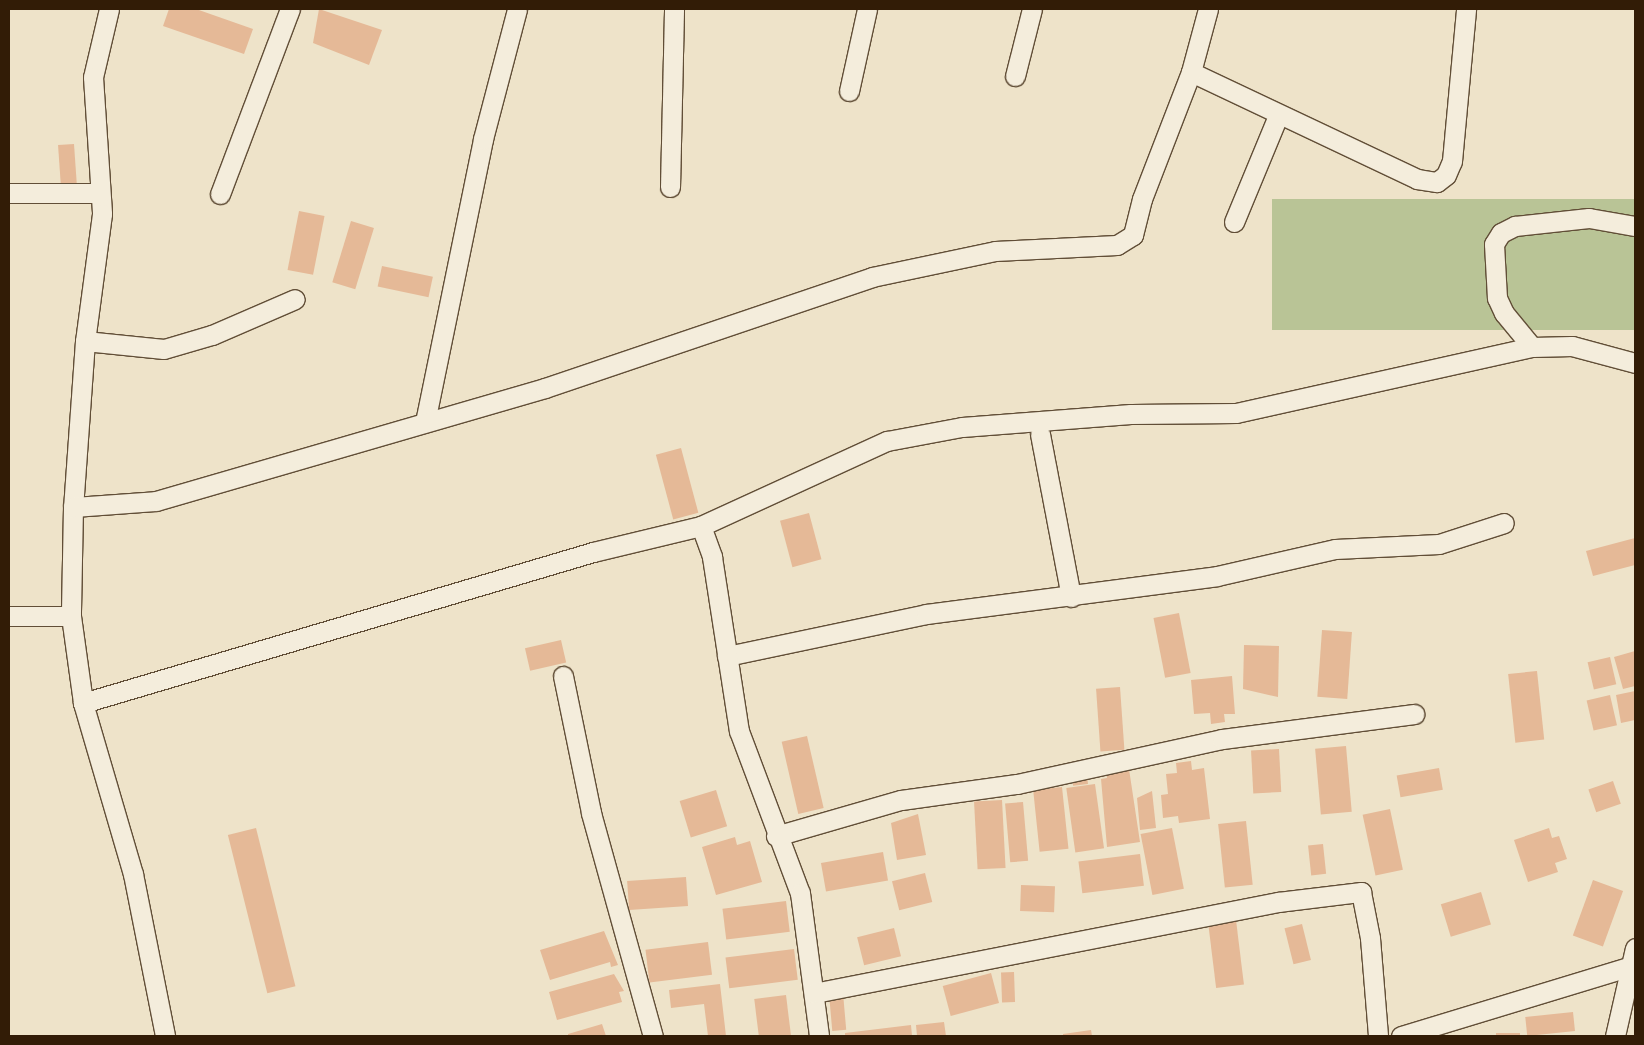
<!DOCTYPE html>
<html>
<head>
<meta charset="utf-8">
<style>
	body { margin:0 }
	#map { position:relative; width:1644px; height:1045px; overflow:hidden; background:#eee3c9; font-family:"IM FELL Double Pica",serif }
	div>[style] { position:absolute }
	[style*='--x'] { left:calc(var(--x)*1px); top:calc(var(--y)*1px); width:calc(var(--w)*1px); rotate:calc(var(--a)*1deg) }
	.green>* { inset:0; background:#b9c496; transform-origin:0 0 }
	.building>* { inset:0; background:#e5b997; transform-origin:0 0 }
	.roads { filter:drop-shadow(1px 0 #614e37) drop-shadow(-1px 0 #614e37) drop-shadow(0 1px #614e37) drop-shadow(0 -1px #614e37) }
	.minor>* { height:19px; margin:-9.5px; padding:0 9.5px; transform-origin:9.5px; border-radius:9.5px; background:#f4eddc }
	span { translate:-50% -50%; white-space:nowrap; text-align:center; line-height:1.15; -webkit-text-stroke:5px #f4eddc; paint-order:stroke }
	.frame { position:absolute; inset:0; border:10px solid #321c06; pointer-events:none }
</style>
</head>
<body>
<div id="map">
	<div class="green">
		<i style="left:1635px;top:199px;width:131px;height:363px;rotate:90deg"></i>
	</div>
	<div class="building">
		<i style="clip-path:polygon(169px 9px,196px 9px,253px 29px,244px 54px,163px 26px)"></i>
		<i style="clip-path:polygon(319px 9px,382px 30px,369px 65px,313px 43px)"></i>
		<i style="left:74px;top:144px;width:44px;height:16px;rotate:86deg"></i>
		<i style="left:299px;top:211px;width:26px;height:60px;rotate:11deg"></i>
		<i style="left:351px;top:221px;width:24px;height:64px;rotate:17deg"></i>
		<i style="left:382px;top:266px;width:52px;height:21px;rotate:12deg"></i>
		<i style="left:681px;top:448px;width:67px;height:26px;rotate:75deg"></i>
		<i style="left:809px;top:513px;width:48px;height:30px;rotate:75deg"></i>
		<i style="clip-path:polygon(1635px 538px,1635px 565px,1593px 576px,1586px 551px)"></i>
		<i style="left:1179px;top:613px;width:61px;height:26px;rotate:79deg"></i>
		<i style="left:1322px;top:630px;width:30px;height:67px;rotate:4deg"></i>
		<i style="left:561px;top:640px;width:23px;height:37px;rotate:77deg"></i>
		<i style="clip-path:polygon(1244px 645px,1279px 646px,1278px 697px,1243px 689px)"></i>
		<i style="clip-path:polygon(1635px 651px,1635px 686px,1623px 689px,1614px 657px)"></i>
		<i style="left:1610px;top:657px;width:28px;height:23px;rotate:77deg"></i>
		<i style="left:1537px;top:671px;width:69px;height:29px;rotate:84deg"></i>
		<i style="clip-path:polygon(1232px 676px,1235px 714px,1224px 714px,1225px 722px,1211px 724px,1210px 713px,1194px 714px,1191px 680px)"></i>
		<i style="left:1120px;top:687px;width:63px;height:24px;rotate:86deg"></i>
		<i style="clip-path:polygon(1635px 691px,1635px 720px,1621px 723px,1616px 695px)"></i>
		<i style="left:1610px;top:695px;width:31px;height:24px;rotate:77deg"></i>
		<i style="left:807px;top:736px;width:74px;height:26px;rotate:77deg"></i>
		<i style="left:1346px;top:746px;width:66px;height:31px;rotate:85deg"></i>
		<i style="left:1279px;top:749px;width:43px;height:28px;rotate:87deg"></i>
		<i style="clip-path:polygon(1191px 761px,1192px 770px,1204px 768px,1210px 819px,1179px 823px,1178px 816px,1163px 818px,1161px 795px,1168px 794px,1166px 774px,1177px 773px,1176px 763px)"></i>
		<i style="left:1439px;top:768px;width:22px;height:43px;rotate:80deg"></i>
		<i style="clip-path:polygon(1129px 769px,1140px 842px,1107px 847px,1101px 779px,1107px 778px,1106px 772px)"></i>
		<i style="left:1087px;top:776px;width:8px;height:15px;rotate:83deg"></i>
		<i style="left:1613px;top:781px;width:24px;height:26px;rotate:71deg"></i>
		<i style="left:1095px;top:784px;width:65px;height:29px;rotate:82deg"></i>
		<i style="left:1062px;top:787px;width:62px;height:29px;rotate:84deg"></i>
		<i style="left:716px;top:790px;width:38px;height:38px;rotate:73deg"></i>
		<i style="clip-path:polygon(1152px 791px,1156px 828px,1140px 830px,1137px 798px)"></i>
		<i style="left:1002px;top:800px;width:68px;height:28px;rotate:87deg"></i>
		<i style="left:1023px;top:802px;width:59px;height:18px;rotate:85deg"></i>
		<i style="left:1390px;top:809px;width:62px;height:28px;rotate:78deg"></i>
		<i style="clip-path:polygon(918px 814px,926px 855px,897px 860px,891px 823px)"></i>
		<i style="left:1246px;top:821px;width:64px;height:28px;rotate:84deg"></i>
		<i style="left:256px;top:828px;width:163px;height:29px;rotate:76deg"></i>
		<i style="left:1172px;top:828px;width:62px;height:32px;rotate:79deg"></i>
		<i style="clip-path:polygon(1549px 828px,1552px 838px,1559px 836px,1567px 859px,1555px 863px,1558px 872px,1528px 882px,1514px 840px)"></i>
		<i style="clip-path:polygon(735px 837px,737px 845px,750px 841px,762px 882px,716px 895px,702px 847px)"></i>
		<i style="left:1323px;top:844px;width:30px;height:15px;rotate:84deg"></i>
		<i style="left:883px;top:852px;width:29px;height:63px;rotate:80deg"></i>
		<i style="left:1140px;top:854px;width:32px;height:62px;rotate:83deg"></i>
		<i style="left:925px;top:873px;width:30px;height:34px;rotate:76deg"></i>
		<i style="left:686px;top:877px;width:29px;height:59px;rotate:86deg"></i>
		<i style="left:1593px;top:880px;width:32px;height:59px;rotate:20deg"></i>
		<i style="left:1021px;top:885px;width:34px;height:26px;rotate:2deg"></i>
		<i style="left:1481px;top:892px;width:34px;height:42px;rotate:73deg"></i>
		<i style="left:786px;top:901px;width:31px;height:64px;rotate:83deg"></i>
		<i style="left:1236px;top:920px;width:65px;height:28px;rotate:83deg"></i>
		<i style="left:1302px;top:924px;width:37px;height:18px;rotate:76deg"></i>
		<i style="left:894px;top:928px;width:29px;height:38px;rotate:76deg"></i>
		<i style="clip-path:polygon(604px 931px,618px 965px,611px 967px,610px 962px,550px 980px,540px 950px)"></i>
		<i style="left:708px;top:942px;width:33px;height:63px;rotate:83deg"></i>
		<i style="left:794px;top:949px;width:31px;height:69px;rotate:83deg"></i>
		<i style="left:1014px;top:972px;width:30px;height:13px;rotate:88deg"></i>
		<i style="left:991px;top:973px;width:31px;height:50px;rotate:75deg"></i>
		<i style="clip-path:polygon(614px 974px,624px 991px,619px 992px,622px 1002px,557px 1020px,549px 992px)"></i>
		<i style="clip-path:polygon(720px 984px,726px 1036px,708px 1036px,704px 1004px,671px 1008px,669px 990px)"></i>
		<i style="left:843px;top:993px;width:37px;height:14px;rotate:85deg"></i>
		<i style="left:786px;top:995px;width:41px;height:32px;rotate:83deg"></i>
		<i style="left:1573px;top:1012px;width:19px;height:48px;rotate:84deg"></i>
		<i style="clip-path:polygon(944px 1022px,946px 1036px,917px 1036px,916px 1025px)"></i>
		<i style="clip-path:polygon(602px 1024px,606px 1036px,568px 1036px,568px 1034px)"></i>
		<i style="clip-path:polygon(911px 1025px,912px 1036px,845px 1036px,845px 1033px)"></i>
		<i style="clip-path:polygon(1091px 1030px,1092px 1036px,1063px 1036px,1063px 1034px)"></i>
		<i style="left:1496px;top:1033px;width:24px;height:3px"></i>
	</div>
	<div class="roads">
		<div class="minor">
			<i style="--x:109;--y:9;--w:70;--a:103.2"></i>
			<i style="--x:93;--y:77;--w:137;--a:86.2"></i>
			<i style="--x:102;--y:214;--w:128;--a:97.6"></i>
			<i style="--x:85;--y:341;--w:166;--a:94.1"></i>
			<i style="--x:73;--y:507;--w:109;--a:91.1"></i>
			<i style="--x:71;--y:616;--w:88;--a:82.1"></i>
			<i style="--x:83;--y:703;--w:178;--a:73.7"></i>
			<i style="--x:133;--y:874;--w:165;--a:78.8"></i>
			<i style="--x:1191;--y:72;--w:250;--a:25.3"></i>
			<i style="--x:1417;--y:179;--w:20;--a:9"></i>
			<i style="--x:1437;--y:182;--w:11;--a:-38"></i>
			<i style="--x:1446;--y:175;--w:15;--a:-67"></i>
			<i style="--x:1452;--y:161;--w:153;--a:-84.7"></i>
			<i style="--x:1015;--y:76;--w:69;--a:-75.8"></i>
			<i style="--x:849;--y:91;--w:84;--a:-77.6"></i>
			<i style="--x:670;--y:187;--w:178;--a:-88.7"></i>
			<i style="--x:9;--y:193;--w:91;--a:0"></i>
			<i style="--x:220;--y:194;--w:198;--a:-69.3"></i>
			<i style="--x:1234;--y:222;--w:115;--a:-67.5"></i>
			<i style="--x:85;--y:341;--w:79;--a:5.8"></i>
			<i style="--x:164;--y:349;--w:50;--a:-16.3"></i>
			<i style="--x:212;--y:335;--w:90;--a:-23.4"></i>
			<i style="--x:1532;--y:347;--w:44;--a:-129.5"></i>
			<i style="--x:1504;--y:313;--w:17;--a:-115"></i>
			<i style="--x:1497;--y:298;--w:54;--a:-93.2"></i>
			<i style="--x:1494;--y:244;--w:13;--a:-58"></i>
			<i style="--x:1501;--y:233;--w:16;--a:-27"></i>
			<i style="--x:1515;--y:226;--w:74;--a:-6.2"></i>
			<i style="--x:1589;--y:218;--w:47;--a:9.9"></i>
			<i style="--x:425;--y:422;--w:289;--a:-78.4"></i>
			<i style="--x:483;--y:139;--w:134;--a:-75.3"></i>
			<i style="--x:1040;--y:434;--w:166;--a:79.2"></i>
			<i style="--x:73;--y:507;--w:83;--a:-4.1"></i>
			<i style="--x:156;--y:501;--w:405;--a:-16.2"></i>
			<i style="--x:545;--y:388;--w:345;--a:-18.7"></i>
			<i style="--x:872;--y:277;--w:126;--a:-11.9"></i>
			<i style="--x:995;--y:251;--w:122;--a:-2.8"></i>
			<i style="--x:1117;--y:245;--w:19;--a:-32"></i>
			<i style="--x:1133;--y:235;--w:37;--a:-76"></i>
			<i style="--x:1142;--y:199;--w:136;--a:-68.9"></i>
			<i style="--x:1191;--y:72;--w:65;--a:-74.9"></i>
			<i style="--x:701;--y:526;--w:205;--a:-24.6"></i>
			<i style="--x:887;--y:441;--w:76;--a:-10.6"></i>
			<i style="--x:962;--y:427;--w:169;--a:-4.4"></i>
			<i style="--x:1131;--y:414;--w:105;--a:-0.5"></i>
			<i style="--x:1236;--y:413;--w:303;--a:-12.6"></i>
			<i style="--x:1532;--y:347;--w:40;--a:-1.4"></i>
			<i style="--x:1572;--y:346;--w:65;--a:15.1"></i>
			<i style="--x:9;--y:616;--w:62;--a:0"></i>
			<i style="--x:727;--y:656;--w:203;--a:-11.9"></i>
			<i style="--x:926;--y:614;--w:293;--a:-7.4"></i>
			<i style="--x:1217;--y:576;--w:121;--a:-12.9"></i>
			<i style="--x:1335;--y:549;--w:104;--a:-2.8"></i>
			<i style="--x:1439;--y:544;--w:68;--a:-17.9"></i>
			<i style="--x:563;--y:676;--w:140;--a:78.4"></i>
			<i style="--x:591;--y:813;--w:231;--a:74.5"></i>
			<i style="--x:83;--y:703;--w:532;--a:-16.49"></i>
			<i style="--x:593;--y:552;--w:111;--a:-13.5"></i>
			<i style="--x:701;--y:526;--w:33;--a:70"></i>
			<i style="--x:712;--y:557;--w:176;--a:81.2"></i>
			<i style="--x:739;--y:731;--w:173;--a:69.4"></i>
			<i style="--x:800;--y:893;--w:144;--a:82.4"></i>
			<i style="--x:776;--y:836;--w:130;--a:-16.1"></i>
			<i style="--x:901;--y:800;--w:117;--a:-7.9"></i>
			<i style="--x:1017;--y:784;--w:210;--a:-12.4"></i>
			<i style="--x:1222;--y:739;--w:194;--a:-7.4"></i>
			<i style="--x:814;--y:993;--w:473;--a:-11.1"></i>
			<i style="--x:1278;--y:902;--w:84;--a:-6.9"></i>
			<i style="--x:1361;--y:892;--w:47;--a:78.9"></i>
			<i style="--x:1370;--y:938;--w:98;--a:85.3"></i>
			<i style="--x:1401;--y:1036;--w:245;--a:-16.9"></i>
			<i style="--x:1615;--y:1036;--w:90;--a:-77.2"></i>
		</div>
	</div>
	<div class="frame"></div>
</div>
</body>
</html>
